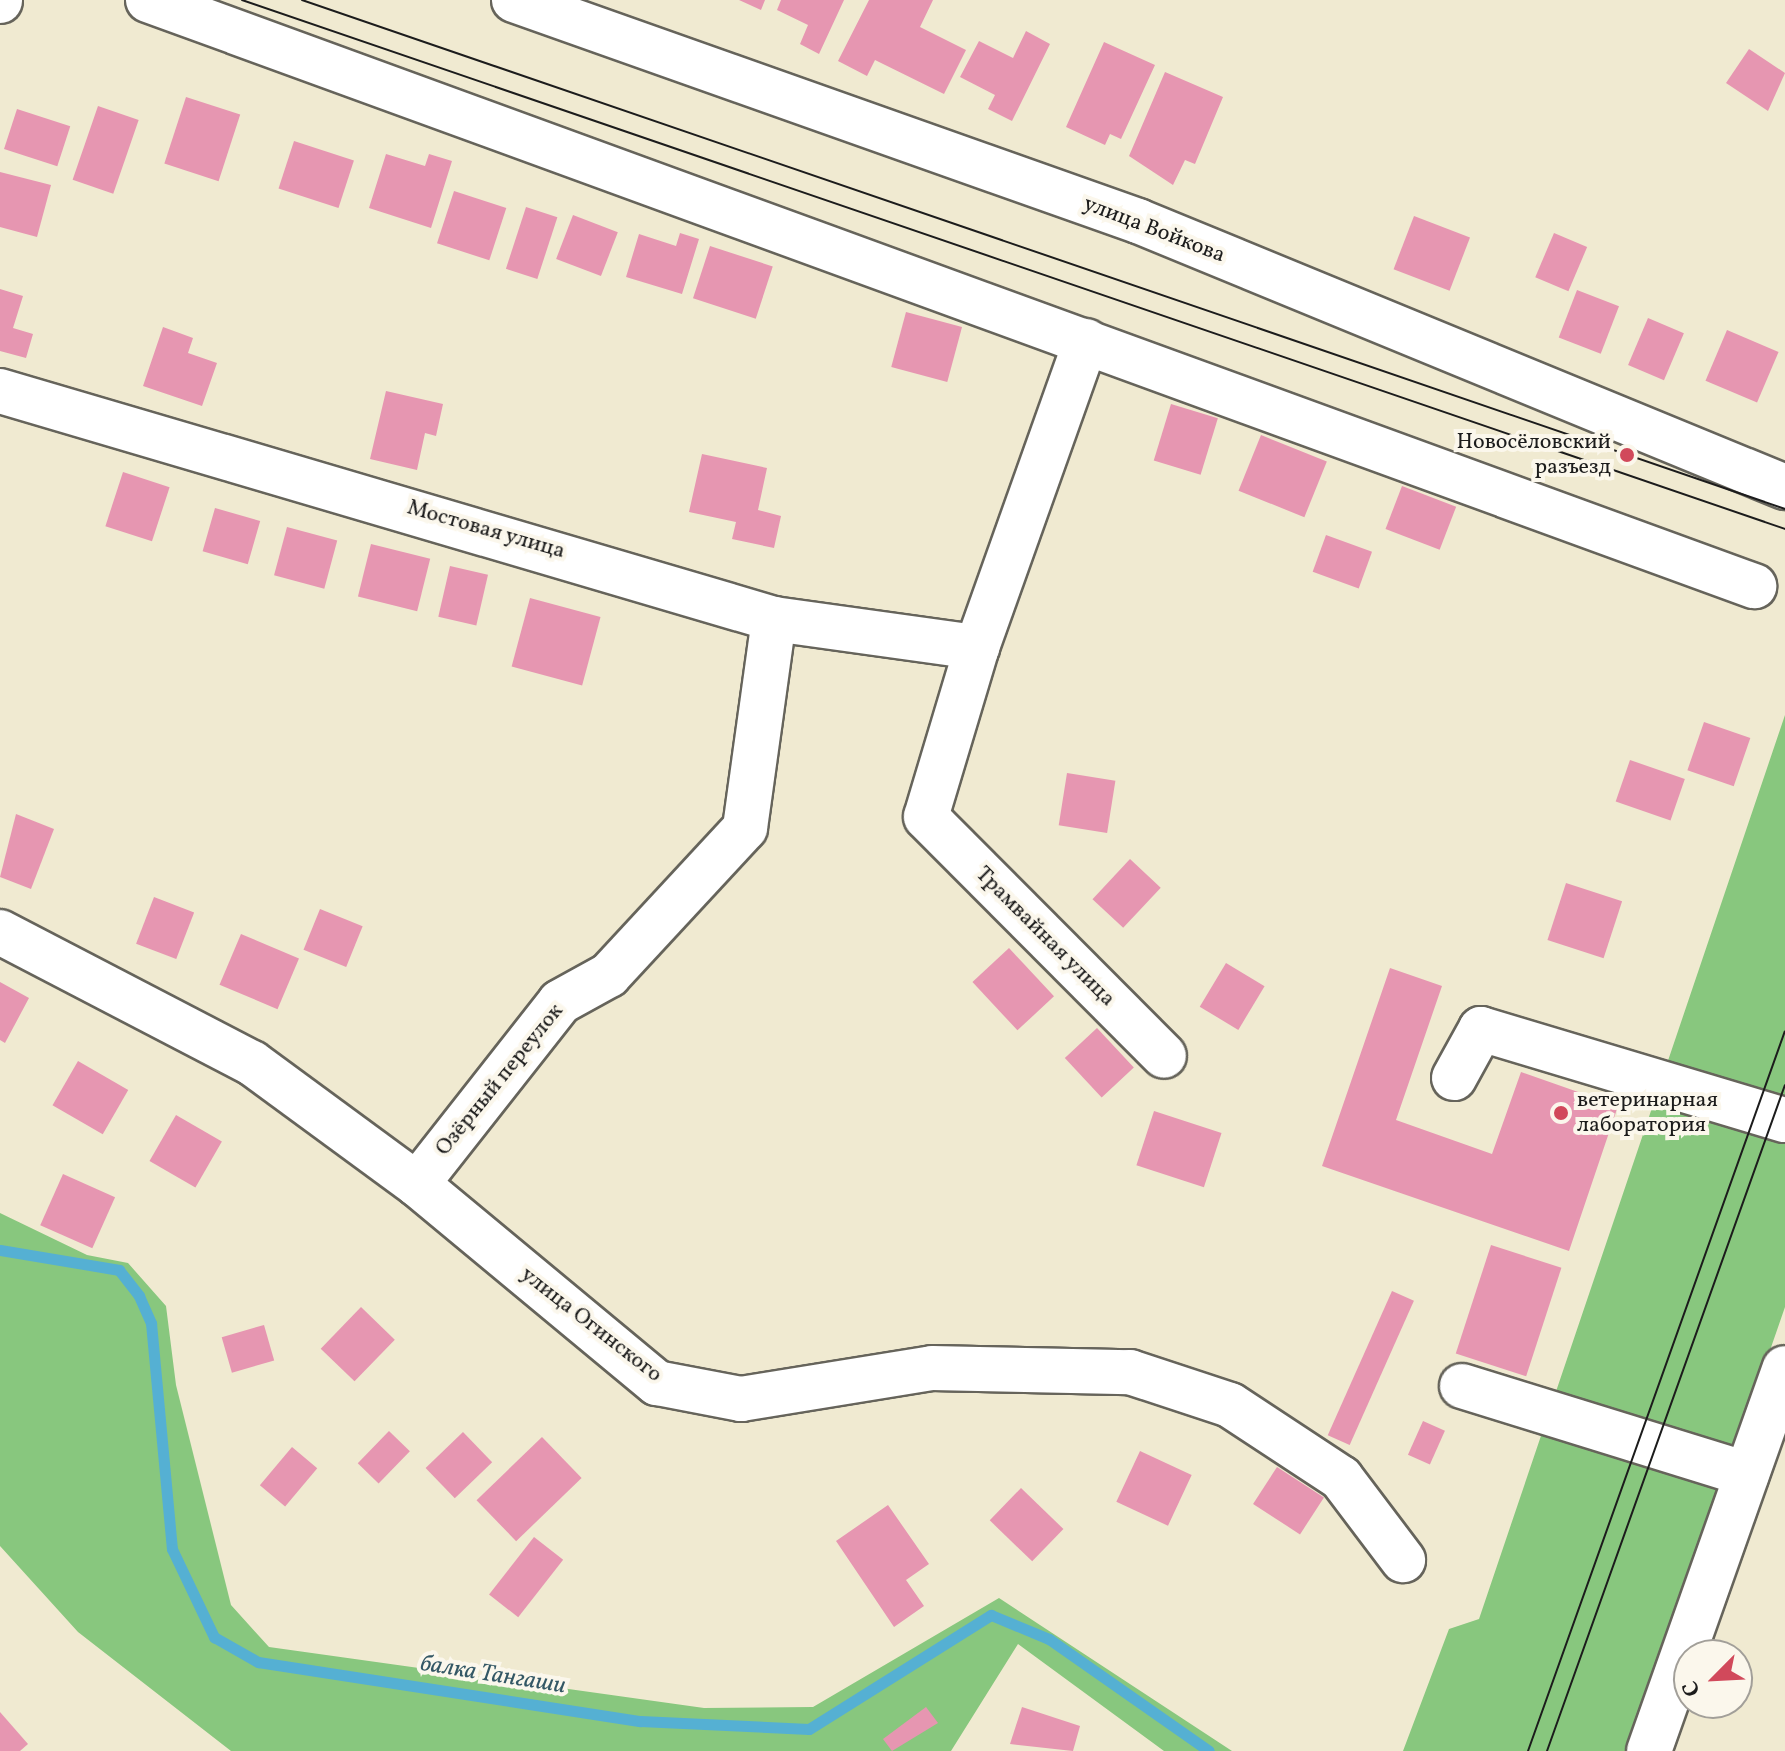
<!DOCTYPE html>
<html>
<head>
<meta charset="utf-8">
<style>
	body { margin:0 }
	#map { position:relative; width:1785px; height:1751px; overflow:hidden; background:#f0ead1; font-family:Vollkorn,serif }
	div>[style] { position:absolute }
	[style*='--x'] { left:calc(var(--x)*1px); top:calc(var(--y)*1px); width:calc(var(--w)*1px); rotate:calc(var(--a)*1deg) }
	.green>* { inset:0; background:#88c77e }
	.stream>* { height:11px; margin:-5.5px; padding:0 5.5px; transform-origin:5.5px; border-radius:5.5px; background:#55b0d3 }
	.building>* { inset:0; background:#e696b1; transform-origin:0 0 }
	.roads { filter:drop-shadow(2px 0 #66645b) drop-shadow(-2px 0 #66645b) drop-shadow(0 2px #66645b) drop-shadow(0 -2px #66645b) }
	.minor>* { height:44px; margin:-22px; padding:0 22px; transform-origin:22px; border-radius:22px; background:#fff }
	.major>* { height:44px; margin:-22px; padding:0 22px; transform-origin:22px; border-radius:22px; background:#fff }
	.tram>* { height:2px; margin:-1px; padding:0 1px; transform-origin:1px; border-radius:1px; background:#1c1c1c }
	.dots>* { width:22px; height:22px; translate:-50% -50%; box-sizing:border-box; border:4px solid #fbf7ec; border-radius:50% }
	span { translate:-50% -50%; white-space:nowrap; text-align:center; line-height:1.15; -webkit-text-stroke:8px #fbf7ec; paint-order:stroke }
	.street-label { font-size:22px; color:#1c1c1c }
	.poi-label { font-size:22px; color:#1c1c1c }
	.right { translate:-100% -50%; text-align:right }
	.left { translate:0 -50%; text-align:left }
	.water-label { font-size:24px; color:#335765; font-style:italic }
	.north { position:absolute; left:1673px; top:1639px; width:80px; height:80px; box-sizing:border-box; background:#fbf7ec; border:2px solid #a29f99; border-radius:50%; rotate:246deg; font-size:22px; font-weight:700; line-height:32px; text-align:center; color:#1c1c1c }
	.north::after { content:''; display:block; margin:auto; width:28px; height:36px; background:#d1495b; clip-path:polygon(50% 0,100% 100%,50% 72%,0 100%) }
</style>
</head>
<body>
<div id="map">
	<div class="green">
		<i style="clip-path:polygon(1785px 715px,1785px 1307px,1631px 1751px,1403px 1751px,1449px 1629px,1479px 1619px)"></i>
		<i style="clip-path:polygon(0 1213px,87px 1255px,128px 1263px,166px 1306px,176px 1385px,231px 1605px,269px 1647px,704px 1708px,813px 1707px,999px 1598px,1232px 1751px,1164px 1751px,1018px 1644px,951px 1751px,231px 1751px,78px 1632px,0 1546px)"></i>
	</div>
	<div class="stream">
		<i style="--x:0;--y:1250;--w:121;--a:9.5"></i>
		<i style="--x:119;--y:1270;--w:33;--a:52"></i>
		<i style="--x:139;--y:1296;--w:30;--a:66"></i>
		<i style="--x:151;--y:1323;--w:227;--a:84.7"></i>
		<i style="--x:172;--y:1549;--w:98;--a:64.5"></i>
		<i style="--x:214;--y:1637;--w:51;--a:29.6"></i>
		<i style="--x:258;--y:1662;--w:387;--a:8.8"></i>
		<i style="--x:640;--y:1721;--w:169;--a:2.7"></i>
		<i style="--x:809;--y:1729;--w:215;--a:-32.1"></i>
		<i style="--x:991;--y:1615;--w:63;--a:22.5"></i>
		<i style="--x:1049;--y:1639;--w:195;--a:35"></i>
	</div>
	<div class="building">
		<i style="clip-path:polygon(739px 0,765px 0,761px 10px)"></i>
		<i style="clip-path:polygon(781px 0,844px 0,819px 54px,800px 44px,808px 25px,777px 10px)"></i>
		<i style="clip-path:polygon(869px 0,933px 0,920px 27px,966px 50px,944px 94px,875px 60px,867px 76px,838px 61px)"></i>
		<i style="clip-path:polygon(1026px 31px,1050px 44px,1012px 121px,988px 109px,995px 95px,960px 77px,979px 41px,1013px 58px)"></i>
		<i style="clip-path:polygon(1104px 42px,1155px 65px,1121px 139px,1110px 134px,1105px 145px,1066px 127px)"></i>
		<i style="clip-path:polygon(1749px 49px,1785px 73px,1768px 111px,1726px 83px)"></i>
		<i style="clip-path:polygon(1165px 72px,1223px 97px,1195px 164px,1185px 160px,1173px 185px,1129px 156px)"></i>
		<i style="left:186px;top:97px;width:57px;height:70px;rotate:18deg"></i>
		<i style="left:98px;top:106px;width:43px;height:78px;rotate:19deg"></i>
		<i style="left:17px;top:109px;width:56px;height:42px;rotate:18deg"></i>
		<i style="left:294px;top:141px;width:63px;height:50px;rotate:18deg"></i>
		<i style="clip-path:polygon(386px 154px,425px 166px,429px 154px,452px 161px,431px 228px,369px 208px)"></i>
		<i style="clip-path:polygon(0 172px,51px 185px,37px 237px,0 227px)"></i>
		<i style="left:454px;top:191px;width:55px;height:55px;rotate:18deg"></i>
		<i style="left:526px;top:207px;width:33px;height:65px;rotate:18deg"></i>
		<i style="left:573px;top:215px;width:48px;height:47px;rotate:21deg"></i>
		<i style="left:1414px;top:216px;width:60px;height:57px;rotate:21deg"></i>
		<i style="clip-path:polygon(680px 233px,699px 239px,682px 294px,626px 277px,639px 234px,676px 246px)"></i>
		<i style="left:1554px;top:233px;width:36px;height:48px;rotate:23deg"></i>
		<i style="left:710px;top:246px;width:66px;height:55px;rotate:18deg"></i>
		<i style="clip-path:polygon(0 289px,23px 296px,13px 328px,33px 334px,26px 358px,0 351px)"></i>
		<i style="left:1577px;top:290px;width:45px;height:51px;rotate:21deg"></i>
		<i style="left:906px;top:312px;width:58px;height:57px;rotate:15deg"></i>
		<i style="left:1648px;top:318px;width:39px;height:51px;rotate:23deg"></i>
		<i style="clip-path:polygon(163px 327px,193px 338px,188px 353px,217px 363px,202px 406px,143px 386px)"></i>
		<i style="left:1727px;top:330px;width:56px;height:55px;rotate:23deg"></i>
		<i style="clip-path:polygon(386px 391px,443px 404px,436px 436px,425px 433px,417px 470px,370px 459px)"></i>
		<i style="left:1171px;top:404px;width:49px;height:59px;rotate:17deg"></i>
		<i style="left:1261px;top:435px;width:71px;height:60px;rotate:22deg"></i>
		<i style="clip-path:polygon(702px 454px,767px 468px,758px 510px,781px 516px,774px 548px,732px 539px,736px 522px,689px 512px)"></i>
		<i style="left:123px;top:472px;width:49px;height:57px;rotate:18deg"></i>
		<i style="left:1402px;top:486px;width:58px;height:46px;rotate:21deg"></i>
		<i style="left:215px;top:508px;width:47px;height:45px;rotate:16deg"></i>
		<i style="left:287px;top:527px;width:52px;height:50px;rotate:15deg"></i>
		<i style="left:1326px;top:535px;width:49px;height:39px;rotate:20deg"></i>
		<i style="left:371px;top:544px;width:61px;height:54px;rotate:14deg"></i>
		<i style="left:450px;top:566px;width:39px;height:52px;rotate:13deg"></i>
		<i style="left:530px;top:598px;width:73px;height:71px;rotate:15deg"></i>
		<i style="left:1704px;top:722px;width:49px;height:51px;rotate:19deg"></i>
		<i style="left:1630px;top:760px;width:58px;height:44px;rotate:19deg"></i>
		<i style="left:1067px;top:773px;width:49px;height:53px;rotate:9deg"></i>
		<i style="clip-path:polygon(16px 814px,54px 829px,31px 889px,0 877px)"></i>
		<i style="left:1130px;top:859px;width:42px;height:55px;rotate:43deg"></i>
		<i style="left:1566px;top:883px;width:59px;height:60px;rotate:18deg"></i>
		<i style="left:154px;top:897px;width:43px;height:50px;rotate:21deg"></i>
		<i style="left:320px;top:909px;width:46px;height:44px;rotate:22deg"></i>
		<i style="left:241px;top:934px;width:63px;height:55px;rotate:23deg"></i>
		<i style="left:1009px;top:948px;width:66px;height:50px;rotate:47deg"></i>
		<i style="left:1226px;top:963px;width:45px;height:51px;rotate:31deg"></i>
		<i style="clip-path:polygon(1390px 968px,1442px 986px,1396px 1120px,1492px 1154px,1521px 1072px,1618px 1106px,1569px 1251px,1322px 1166px)"></i>
		<i style="clip-path:polygon(0 982px,29px 998px,5px 1043px,0 1040px)"></i>
		<i style="left:1097px;top:1028px;width:54px;height:44px;rotate:47deg"></i>
		<i style="left:78px;top:1061px;width:58px;height:51px;rotate:30deg"></i>
		<i style="left:1154px;top:1111px;width:71px;height:57px;rotate:18deg"></i>
		<i style="left:176px;top:1115px;width:53px;height:53px;rotate:30deg"></i>
		<i style="left:63px;top:1174px;width:57px;height:56px;rotate:24deg"></i>
		<i style="left:1491px;top:1245px;width:74px;height:114px;rotate:18deg"></i>
		<i style="left:1392px;top:1291px;width:24px;height:158px;rotate:24deg"></i>
		<i style="left:361px;top:1307px;width:47px;height:58px;rotate:44deg"></i>
		<i style="left:264px;top:1325px;width:37px;height:44px;rotate:74deg"></i>
		<i style="left:1423px;top:1421px;width:24px;height:37px;rotate:24deg"></i>
		<i style="left:389px;top:1431px;width:29px;height:45px;rotate:44deg"></i>
		<i style="left:463px;top:1432px;width:42px;height:52px;rotate:46deg"></i>
		<i style="left:542px;top:1437px;width:57px;height:91px;rotate:46deg"></i>
		<i style="left:292px;top:1447px;width:33px;height:50px;rotate:40deg"></i>
		<i style="left:1140px;top:1451px;width:57px;height:56px;rotate:25deg"></i>
		<i style="left:1277px;top:1467px;width:56px;height:44px;rotate:33deg"></i>
		<i style="left:1021px;top:1488px;width:59px;height:45px;rotate:44deg"></i>
		<i style="clip-path:polygon(888px 1505px,929px 1564px,906px 1580px,924px 1606px,894px 1627px,836px 1541px)"></i>
		<i style="left:534px;top:1537px;width:37px;height:73px;rotate:38deg"></i>
		<i style="clip-path:polygon(926px 1707px,938px 1723px,892px 1751px,883px 1739px)"></i>
		<i style="clip-path:polygon(1022px 1707px,1080px 1726px,1073px 1751px,1010px 1744px)"></i>
		<i style="clip-path:polygon(0 1712px,28px 1744px,20px 1751px,0 1751px)"></i>
	</div>
	<div class="roads">
		<div class="minor">
			<i style="--x:148;--y:0;--w:1710;--a:20.05"></i>
			<i style="--x:514;--y:0;--w:662;--a:19.5"></i>
			<i style="--x:1138;--y:221;--w:700;--a:22.35"></i>
			<i style="--x:0;--y:1;--w:1;--a:-90"></i>
			<i style="--x:1086;--y:341;--w:325;--a:109.6"></i>
			<i style="--x:977;--y:647;--w:177;--a:106.7"></i>
			<i style="--x:926;--y:817;--w:337;--a:45.1"></i>
			<i style="--x:0;--y:391;--w:807;--a:16.41"></i>
			<i style="--x:774;--y:619;--w:205;--a:7.9"></i>
			<i style="--x:0;--y:932;--w:284;--a:27.5"></i>
			<i style="--x:252;--y:1063;--w:205;--a:36.3"></i>
			<i style="--x:417;--y:1184;--w:312;--a:39.7"></i>
			<i style="--x:657;--y:1383;--w:86;--a:10.8"></i>
			<i style="--x:741;--y:1399;--w:193;--a:-9.2"></i>
			<i style="--x:932;--y:1368;--w:198;--a:1.2"></i>
			<i style="--x:1130;--y:1372;--w:105;--a:18.3"></i>
			<i style="--x:1230;--y:1405;--w:133;--a:33.3"></i>
			<i style="--x:1341;--y:1478;--w:103;--a:52.9"></i>
			<i style="--x:1454;--y:1078;--w:56;--a:-61.1"></i>
			<i style="--x:1481;--y:1029;--w:317;--a:16.7"></i>
			<i style="--x:417;--y:1184;--w:231;--a:-51.8"></i>
			<i style="--x:560;--y:1002;--w:56;--a:-28.9"></i>
			<i style="--x:609;--y:975;--w:200;--a:-47.2"></i>
			<i style="--x:745;--y:828;--w:211;--a:-82.1"></i>
			<i style="--x:1462;--y:1386;--w:298;--a:17.2"></i>
		</div>
		<div class="major">
			<i style="--x:1649;--y:1751;--w:406;--a:-70.5"></i>
		</div>
	</div>
	<div class="tram">
		<i style="--x:242;--y:0;--w:1631;--a:18.92"></i>
		<i style="--x:302;--y:0;--w:1568;--a:18.94"></i>
		<i style="--x:1528;--y:1751;--w:764;--a:-70.36"></i>
		<i style="--x:1547;--y:1751;--w:707;--a:-70.34"></i>
	</div>
	<div class="dots">
		<i style="left:1627px;top:455px;background:#d1495b"></i>
		<i style="left:1561px;top:1113px;background:#d1495b"></i>
	</div>
	<div class="street-label">
		<span style="left:1154px;top:230px;rotate:21deg">улица Войкова</span>
		<span style="left:486px;top:530px;rotate:16deg">Мостовая улица</span>
		<span style="left:1045px;top:937px;rotate:45deg">Трамвайная улица</span>
		<span style="left:500px;top:1080px;rotate:-51deg">Озёрный переулок</span>
		<span style="left:591px;top:1325px;rotate:38deg">улица Огинского</span>
	</div>
	<div class="poi-label">
		<span class="right" style="left:1611px;top:455px">Новосёловский<br>разъезд</span>
		<span class="left" style="left:1577px;top:1113px">ветеринарная<br>лаборатория</span>
	</div>
	<div class="water-label">
		<span style="left:493px;top:1676px;rotate:9deg">балка Тангаши</span>
	</div>
	<div class="north">С</div>
</div>
</body>
</html>
